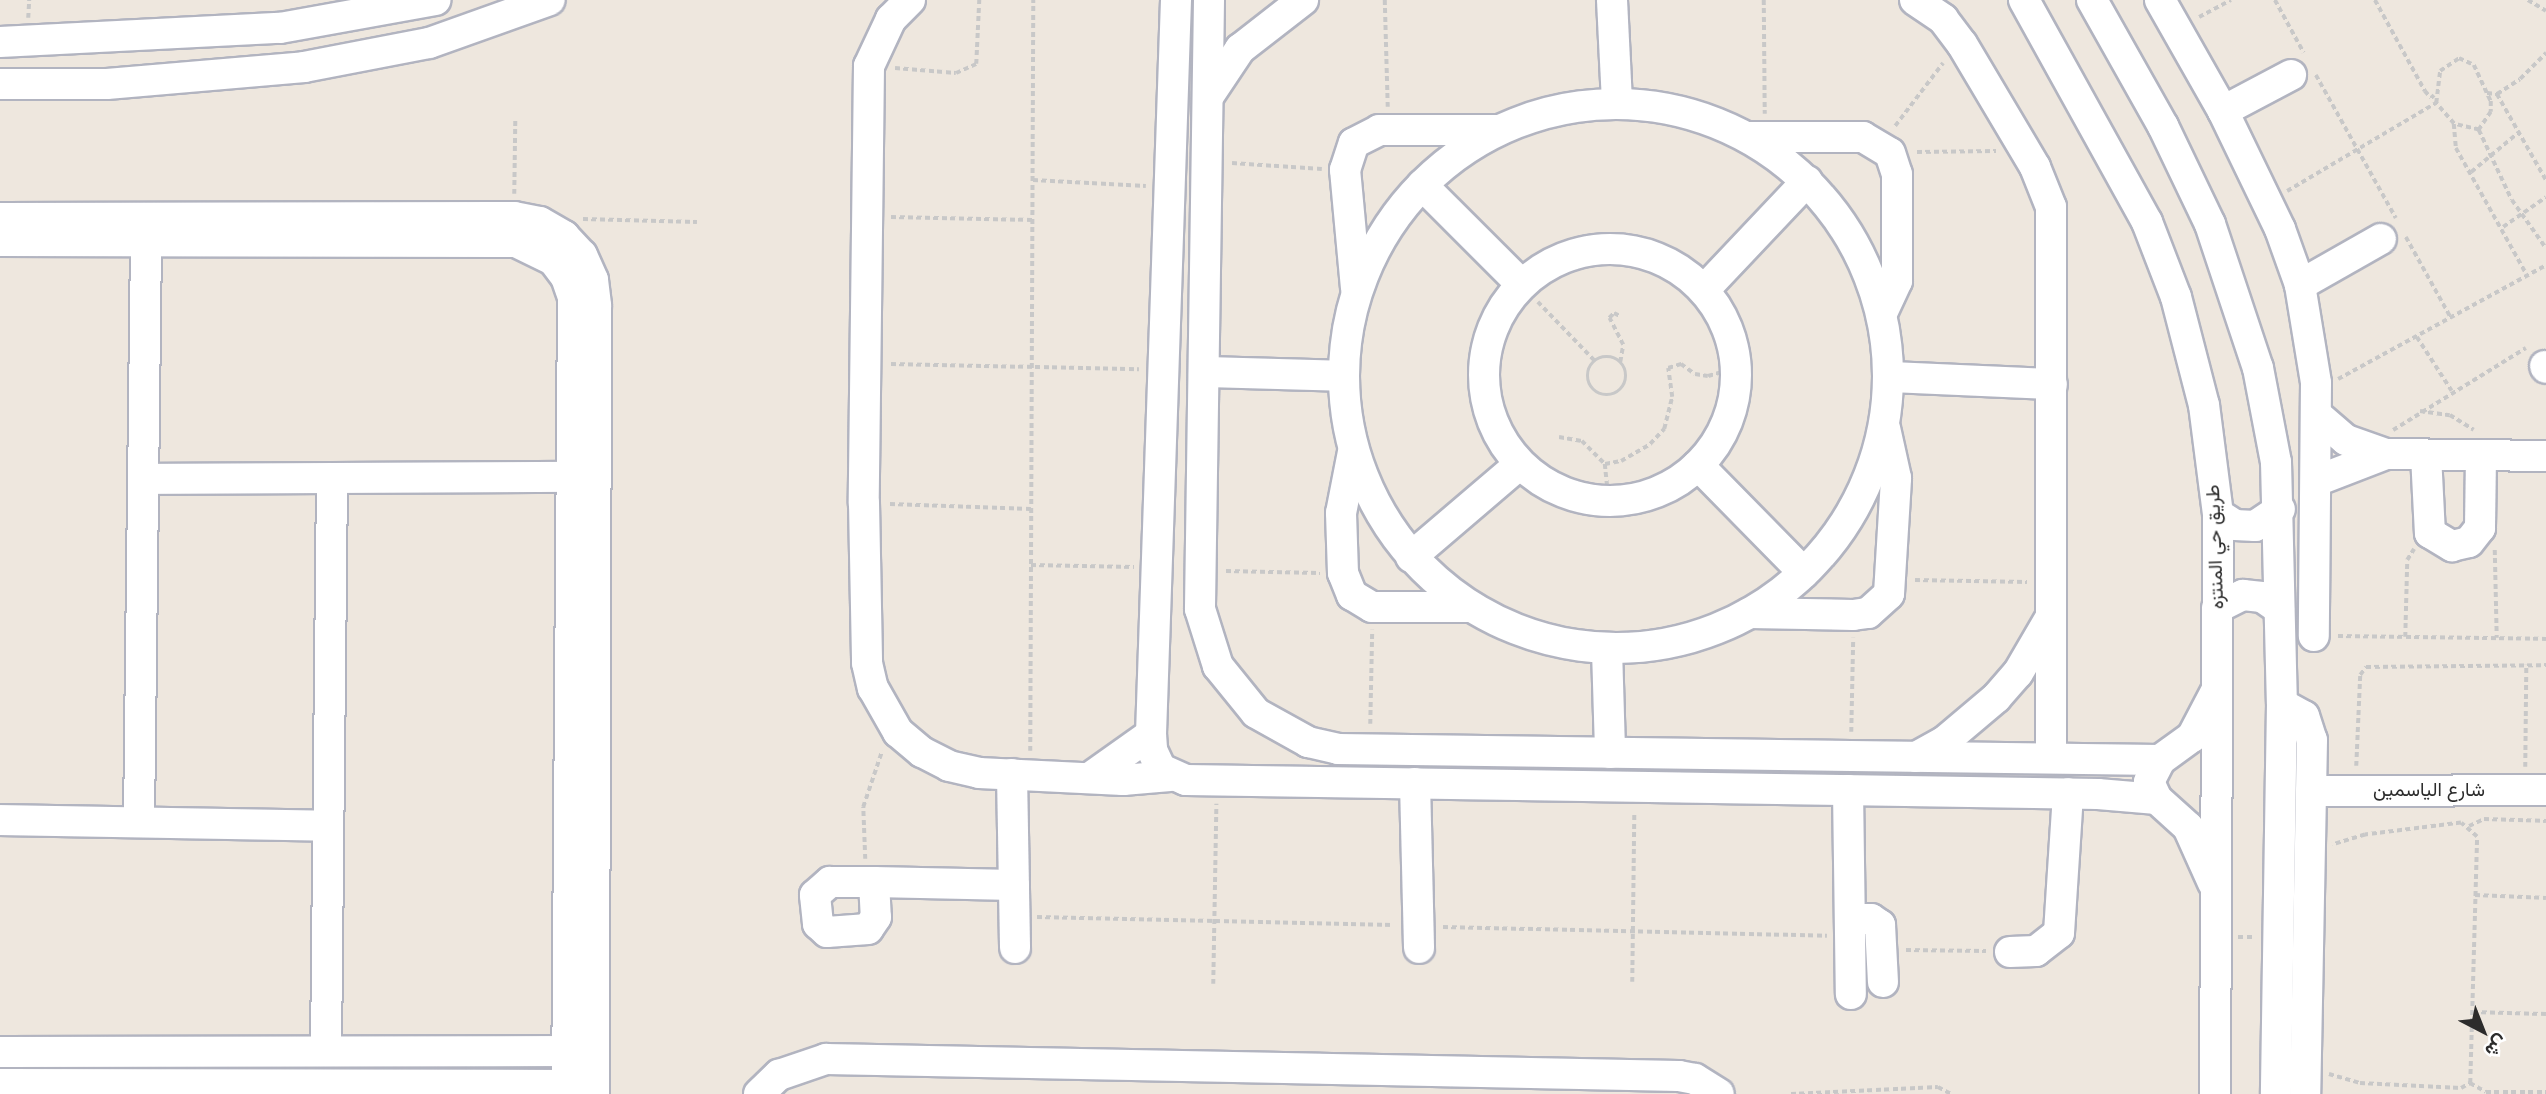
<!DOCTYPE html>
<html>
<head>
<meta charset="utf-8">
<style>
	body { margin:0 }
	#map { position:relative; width:2546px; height:1094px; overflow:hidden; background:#eee7de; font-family:"PT Sans",Vazirmatn,sans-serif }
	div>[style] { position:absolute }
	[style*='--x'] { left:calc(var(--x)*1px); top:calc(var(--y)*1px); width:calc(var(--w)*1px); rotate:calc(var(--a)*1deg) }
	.path>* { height:3.5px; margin-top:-1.75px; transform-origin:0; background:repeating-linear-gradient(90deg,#c8c8c8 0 5px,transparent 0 8.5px) }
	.path>.ring { margin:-1.75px; padding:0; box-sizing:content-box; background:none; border:3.5px solid #c8c8c8; border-radius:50% }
	.roads { filter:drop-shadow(2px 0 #b2b4c0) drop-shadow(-2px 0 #b2b4c0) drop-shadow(0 2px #b2b4c0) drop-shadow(0 -2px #b2b4c0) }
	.minor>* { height:30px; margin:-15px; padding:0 15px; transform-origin:15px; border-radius:15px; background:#fff }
	.minor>.ring { margin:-15px; padding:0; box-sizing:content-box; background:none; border:30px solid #fff; border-radius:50% }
	span { translate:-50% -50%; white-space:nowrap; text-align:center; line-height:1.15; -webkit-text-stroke:5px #fff; paint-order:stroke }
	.street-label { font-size:19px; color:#2c2c2c }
	.north { position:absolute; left:2448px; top:996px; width:70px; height:70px; -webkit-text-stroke:5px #fff; paint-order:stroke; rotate:138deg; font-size:19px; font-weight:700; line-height:28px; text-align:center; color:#2c2c2c }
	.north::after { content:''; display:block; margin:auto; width:24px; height:32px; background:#2c2c2c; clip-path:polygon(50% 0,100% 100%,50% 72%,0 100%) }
</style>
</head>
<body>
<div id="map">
	<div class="path">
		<i style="--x:1385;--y:0;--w:107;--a:88.4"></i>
		<i style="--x:1764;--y:0;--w:114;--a:89.5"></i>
		<i style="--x:2275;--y:0;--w:60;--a:61.3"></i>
		<i style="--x:2375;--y:0;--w:104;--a:61.2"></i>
		<i style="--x:2425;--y:91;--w:9;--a:49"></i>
		<i style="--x:2431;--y:98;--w:4;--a:-45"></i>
		<i style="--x:2528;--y:0;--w:21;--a:31"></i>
		<i style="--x:2199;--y:17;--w:36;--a:-28"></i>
		<i style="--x:28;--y:18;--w:18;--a:-87"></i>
		<i style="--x:2459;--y:58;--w:17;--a:25"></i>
		<i style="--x:2474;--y:65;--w:40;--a:65"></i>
		<i style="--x:2491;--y:101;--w:11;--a:90"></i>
		<i style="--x:2491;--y:112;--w:22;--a:124"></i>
		<i style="--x:2479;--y:130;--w:26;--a:-167"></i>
		<i style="--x:2454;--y:124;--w:28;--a:-131"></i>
		<i style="--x:2436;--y:103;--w:32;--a:-83"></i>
		<i style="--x:2440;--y:71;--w:23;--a:-34"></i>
		<i style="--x:895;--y:68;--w:61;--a:4.7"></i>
		<i style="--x:956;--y:73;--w:22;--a:-24"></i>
		<i style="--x:976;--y:64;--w:64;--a:-87.3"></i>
		<i style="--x:2316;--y:75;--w:164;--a:60.8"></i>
		<i style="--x:2487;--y:93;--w:10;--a:6"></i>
		<i style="--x:2497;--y:94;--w:27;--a:-33"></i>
		<i style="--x:2520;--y:79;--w:37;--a:-45"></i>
		<i style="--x:2497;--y:94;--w:99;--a:60.3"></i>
		<i style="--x:2454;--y:124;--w:24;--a:85"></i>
		<i style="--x:2456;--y:148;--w:145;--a:60.8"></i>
		<i style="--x:1895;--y:126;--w:79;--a:-52.7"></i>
		<i style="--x:2479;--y:130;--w:77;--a:64.8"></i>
		<i style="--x:2512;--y:200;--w:59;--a:54.7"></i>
		<i style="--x:1917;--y:152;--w:79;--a:-0.7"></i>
		<i style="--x:1232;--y:163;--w:90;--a:3.8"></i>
		<i style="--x:2471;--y:172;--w:62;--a:-39.8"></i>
		<i style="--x:1033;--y:180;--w:113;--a:3"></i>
		<i style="--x:2287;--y:191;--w:173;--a:-30.6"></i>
		<i style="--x:514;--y:194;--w:76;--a:-89.2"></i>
		<i style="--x:891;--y:217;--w:141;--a:1.2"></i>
		<i style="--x:583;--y:219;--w:114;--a:1.5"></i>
		<i style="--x:2503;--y:227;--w:52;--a:-34.9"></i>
		<i style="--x:2406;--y:237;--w:93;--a:60.9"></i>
		<i style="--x:1538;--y:302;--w:82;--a:46"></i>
		<i style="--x:2417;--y:337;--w:64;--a:57.1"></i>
		<i class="ring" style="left:1588px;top:357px;width:34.5px;height:34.5px"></i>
		<i style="--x:1620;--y:362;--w:17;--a:-80"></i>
		<i style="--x:1623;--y:345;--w:30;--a:-117"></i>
		<i style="--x:1609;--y:318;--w:7;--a:-45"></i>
		<i style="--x:1614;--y:313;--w:7;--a:27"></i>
		<i style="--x:891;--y:364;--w:248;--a:1.2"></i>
		<i style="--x:2338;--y:379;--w:237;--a:-28.7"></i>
		<i style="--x:2420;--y:411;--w:30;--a:8"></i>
		<i style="--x:2450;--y:415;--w:28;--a:32"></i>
		<i style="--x:2393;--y:430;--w:156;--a:-31.7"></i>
		<i style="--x:1559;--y:437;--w:23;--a:10"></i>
		<i style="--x:1582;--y:441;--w:33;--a:45"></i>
		<i style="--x:1605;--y:464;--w:16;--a:-11"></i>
		<i style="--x:1621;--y:461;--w:34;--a:-30"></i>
		<i style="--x:1650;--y:444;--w:21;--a:-47"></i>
		<i style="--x:1664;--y:429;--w:33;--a:-76"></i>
		<i style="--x:1672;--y:397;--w:29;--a:-98"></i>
		<i style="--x:1668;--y:368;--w:14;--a:-17"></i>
		<i style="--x:1681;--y:364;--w:17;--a:36"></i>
		<i style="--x:1695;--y:374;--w:13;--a:9"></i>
		<i style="--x:1708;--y:376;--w:29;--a:-16"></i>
		<i style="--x:1605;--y:464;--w:37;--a:84"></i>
		<i style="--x:890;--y:504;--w:141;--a:2"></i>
		<i style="--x:2495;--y:550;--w:88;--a:88.7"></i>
		<i style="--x:1031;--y:565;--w:103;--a:1.1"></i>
		<i style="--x:1226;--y:571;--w:94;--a:1.2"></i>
		<i style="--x:1915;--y:580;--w:112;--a:1"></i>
		<i style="--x:2338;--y:636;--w:208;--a:0.8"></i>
		<i style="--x:2405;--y:637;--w:77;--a:-88.5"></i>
		<i style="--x:2407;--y:560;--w:13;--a:-58"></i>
		<i style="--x:1370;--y:724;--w:94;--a:-88.8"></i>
		<i style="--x:1851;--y:732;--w:94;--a:-88.8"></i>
		<i style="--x:1030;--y:751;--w:751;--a:-89.77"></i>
		<i style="--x:2356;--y:766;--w:91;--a:-87.5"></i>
		<i style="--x:2360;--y:675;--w:10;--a:-53"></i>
		<i style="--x:2366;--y:667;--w:180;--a:-0.6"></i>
		<i style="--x:2525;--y:767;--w:102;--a:-89.4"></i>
		<i style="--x:2469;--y:826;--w:17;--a:-25"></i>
		<i style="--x:2484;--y:819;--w:62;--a:1.8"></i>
		<i style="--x:865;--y:859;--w:52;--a:-92.2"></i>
		<i style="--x:863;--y:807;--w:59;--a:-71.3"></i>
		<i style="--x:2475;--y:895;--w:71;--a:2.4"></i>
		<i style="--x:1037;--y:917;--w:356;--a:1.3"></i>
		<i style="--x:1443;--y:927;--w:384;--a:1.3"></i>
		<i style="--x:2238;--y:937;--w:17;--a:0"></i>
		<i style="--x:1906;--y:950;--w:80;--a:0.7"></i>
		<i style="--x:1632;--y:982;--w:169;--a:-89.3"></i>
		<i style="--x:1213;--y:984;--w:180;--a:-89"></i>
		<i style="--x:2473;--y:1012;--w:73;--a:1.6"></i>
		<i style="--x:2329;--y:1074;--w:32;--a:16"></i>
		<i style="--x:2360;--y:1083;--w:101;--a:2.8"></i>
		<i style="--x:2461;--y:1088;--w:10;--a:-29"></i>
		<i style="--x:2470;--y:1083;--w:246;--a:-88.4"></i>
		<i style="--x:2477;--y:837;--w:21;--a:-139"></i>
		<i style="--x:2461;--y:823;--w:97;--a:172.9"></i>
		<i style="--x:2365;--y:835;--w:34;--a:163"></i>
		<i style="--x:2470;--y:1083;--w:18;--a:29"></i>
		<i style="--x:2486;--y:1092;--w:60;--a:0"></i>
		<i style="--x:1791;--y:1094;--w:147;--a:-2.7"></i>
		<i style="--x:1938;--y:1087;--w:15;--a:28"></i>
	</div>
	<div class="roads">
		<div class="minor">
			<i style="--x:910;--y:0;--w:27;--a:135"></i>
			<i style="--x:891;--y:19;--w:52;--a:115.1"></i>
			<i style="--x:869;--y:66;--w:437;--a:90.7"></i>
			<i style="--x:864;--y:503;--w:160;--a:88.9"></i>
			<i style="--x:867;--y:663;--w:26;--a:77"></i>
			<i style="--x:873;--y:688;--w:51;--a:60.4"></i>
			<i style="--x:898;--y:732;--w:31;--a:40"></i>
			<i style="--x:922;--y:752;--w:30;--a:27"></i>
			<i style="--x:949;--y:766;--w:31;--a:13"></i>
			<i style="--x:979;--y:773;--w:144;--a:2.8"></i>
			<i style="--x:1123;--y:780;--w:47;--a:-4.9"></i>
			<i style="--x:1176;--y:0;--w:734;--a:91.95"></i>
			<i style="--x:1151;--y:734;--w:16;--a:86"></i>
			<i style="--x:1152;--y:750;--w:21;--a:65"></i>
			<i style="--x:1161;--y:769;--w:27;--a:24"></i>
			<i style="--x:1186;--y:780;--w:912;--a:0.88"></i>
			<i style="--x:2098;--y:794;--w:59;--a:4.8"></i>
			<i style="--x:1209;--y:0;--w:609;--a:90.85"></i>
			<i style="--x:1200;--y:609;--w:60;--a:72.5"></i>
			<i style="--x:1218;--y:666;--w:60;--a:51"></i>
			<i style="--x:1256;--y:713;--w:60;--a:29.1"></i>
			<i style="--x:1308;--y:742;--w:31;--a:13"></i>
			<i style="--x:1338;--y:749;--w:822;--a:0.77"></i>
			<i style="--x:1612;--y:0;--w:103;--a:87.2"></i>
			<i style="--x:1915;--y:0;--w:34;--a:34"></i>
			<i style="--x:1943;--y:19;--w:31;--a:53"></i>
			<i style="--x:1962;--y:44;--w:143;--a:59.3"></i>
			<i style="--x:2035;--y:167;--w:43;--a:68.2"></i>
			<i style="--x:2051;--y:207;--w:551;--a:90"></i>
			<i style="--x:2024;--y:0;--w:254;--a:61"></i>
			<i style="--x:2147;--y:222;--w:80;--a:68.9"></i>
			<i style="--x:2176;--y:297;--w:112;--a:75.5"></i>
			<i style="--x:2204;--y:405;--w:110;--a:82.7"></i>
			<i style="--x:2218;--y:514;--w:580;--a:90.3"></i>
			<i style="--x:2092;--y:0;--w:145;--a:60.6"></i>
			<i style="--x:2163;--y:126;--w:109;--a:64.4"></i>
			<i style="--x:2210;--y:224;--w:152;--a:71.6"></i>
			<i style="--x:2258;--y:368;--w:96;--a:79.2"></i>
			<i style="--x:2276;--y:462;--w:242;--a:88.6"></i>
			<i style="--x:2282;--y:704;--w:390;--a:90.9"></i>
			<i style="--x:2160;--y:0;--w:128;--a:60.4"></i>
			<i style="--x:2223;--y:111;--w:131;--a:64.2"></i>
			<i style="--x:2280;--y:229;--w:59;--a:70.3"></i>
			<i style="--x:2300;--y:285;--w:99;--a:80.7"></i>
			<i style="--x:2316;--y:383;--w:253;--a:90.5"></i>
			<i style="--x:0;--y:42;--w:280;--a:-2.9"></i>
			<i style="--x:280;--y:28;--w:158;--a:-10.2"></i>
			<i style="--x:0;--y:84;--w:107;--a:0"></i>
			<i style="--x:107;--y:84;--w:198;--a:-4.9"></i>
			<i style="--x:304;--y:67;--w:127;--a:-10.9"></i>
			<i style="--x:429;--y:43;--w:128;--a:-19.6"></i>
			<i style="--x:1208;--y:97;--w:58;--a:-56.3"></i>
			<i style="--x:1240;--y:49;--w:80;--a:-37.9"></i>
			<i class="ring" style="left:1344px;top:104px;width:514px;height:514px"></i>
			<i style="--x:2223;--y:111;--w:77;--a:-27.9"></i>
			<i style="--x:1749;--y:137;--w:114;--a:0"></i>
			<i style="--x:1863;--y:137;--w:31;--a:31"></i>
			<i style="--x:1890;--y:153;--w:22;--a:72"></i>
			<i style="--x:1897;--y:174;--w:107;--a:90"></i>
			<i style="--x:1897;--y:281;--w:35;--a:115"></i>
			<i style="--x:1422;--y:185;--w:141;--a:45"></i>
			<i style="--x:0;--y:218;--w:514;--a:-0.11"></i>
			<i style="--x:514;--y:217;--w:26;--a:11"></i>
			<i style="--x:540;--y:222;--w:28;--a:30"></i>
			<i style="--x:564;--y:236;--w:26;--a:47"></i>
			<i style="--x:582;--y:255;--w:27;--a:66"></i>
			<i style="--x:593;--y:280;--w:26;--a:83"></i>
			<i style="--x:596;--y:306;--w:788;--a:90.15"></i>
			<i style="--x:0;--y:241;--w:516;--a:0.11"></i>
			<i style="--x:516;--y:242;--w:41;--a:25.9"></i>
			<i style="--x:553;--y:260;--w:21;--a:53"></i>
			<i style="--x:566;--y:277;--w:21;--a:71"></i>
			<i style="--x:573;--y:297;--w:797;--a:90.43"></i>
			<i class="ring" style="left:1484px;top:249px;width:222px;height:222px"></i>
			<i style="--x:2300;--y:285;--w:93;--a:-29.6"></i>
			<i style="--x:1356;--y:288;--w:119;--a:-95.3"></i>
			<i style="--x:1345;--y:170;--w:28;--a:-72"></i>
			<i style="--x:1354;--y:143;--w:28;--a:-27"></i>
			<i style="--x:1379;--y:130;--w:117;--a:0"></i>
			<i style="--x:1704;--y:290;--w:150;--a:-46.6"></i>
			<i style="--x:2545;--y:366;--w:2;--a:63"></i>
			<i style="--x:1204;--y:372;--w:139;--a:1.6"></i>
			<i style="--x:1889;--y:377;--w:163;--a:2.5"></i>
			<i style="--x:2317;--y:415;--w:38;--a:41"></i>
			<i style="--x:2346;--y:440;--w:42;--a:19.3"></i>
			<i style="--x:2386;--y:454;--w:160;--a:0.7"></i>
			<i style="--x:1353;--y:452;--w:62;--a:101.1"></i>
			<i style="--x:1341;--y:513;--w:60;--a:88.1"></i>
			<i style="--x:1343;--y:573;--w:24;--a:68"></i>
			<i style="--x:1352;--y:595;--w:23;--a:31"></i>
			<i style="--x:1372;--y:607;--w:97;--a:0"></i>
			<i style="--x:2426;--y:455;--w:78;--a:87.1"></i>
			<i style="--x:2430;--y:533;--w:26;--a:31"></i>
			<i style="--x:2452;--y:546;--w:17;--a:-13"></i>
			<i style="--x:2469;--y:542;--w:18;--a:-52"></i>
			<i style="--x:2480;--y:528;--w:73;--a:-89.2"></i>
			<i style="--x:1698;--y:465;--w:151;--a:45.5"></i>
			<i style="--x:143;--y:479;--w:429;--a:-0.3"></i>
			<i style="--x:2316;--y:481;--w:75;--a:-21.1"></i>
			<i style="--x:2218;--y:514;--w:20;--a:33"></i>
			<i style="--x:2235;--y:525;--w:20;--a:3"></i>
			<i style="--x:2255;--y:526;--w:30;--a:-34"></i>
			<i style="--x:1411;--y:557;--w:143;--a:-40.5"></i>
			<i style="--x:2217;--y:608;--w:29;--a:-27"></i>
			<i style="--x:2243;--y:595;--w:19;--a:6"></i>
			<i style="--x:2262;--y:597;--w:21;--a:35"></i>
			<i style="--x:1750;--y:613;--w:103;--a:1.1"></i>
			<i style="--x:1853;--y:615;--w:15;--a:-8"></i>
			<i style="--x:1868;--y:613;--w:28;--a:-42"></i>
			<i style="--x:1889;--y:594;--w:116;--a:-86.5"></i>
			<i style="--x:1896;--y:478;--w:51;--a:-102.4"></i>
			<i style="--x:1607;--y:649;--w:104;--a:88.3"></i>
			<i style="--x:2282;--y:704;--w:25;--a:29"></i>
			<i style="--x:2304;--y:716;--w:25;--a:72"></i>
			<i style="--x:2312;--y:740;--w:354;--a:91.1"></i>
			<i style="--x:1916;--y:757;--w:33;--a:-29"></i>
			<i style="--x:1945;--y:741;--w:67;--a:-40.1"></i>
			<i style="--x:1996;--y:698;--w:33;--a:-49"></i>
			<i style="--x:2018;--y:673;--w:61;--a:-59.7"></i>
			<i style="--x:1012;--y:774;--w:174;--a:89"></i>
			<i style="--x:1092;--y:776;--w:72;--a:-35.4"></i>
			<i style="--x:1415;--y:783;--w:165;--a:88.6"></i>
			<i style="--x:1848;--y:790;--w:204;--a:89.2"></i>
			<i style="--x:2311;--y:791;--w:235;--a:-0.2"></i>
			<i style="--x:0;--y:820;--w:328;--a:1"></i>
			<i style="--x:139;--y:822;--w:580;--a:-89.31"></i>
			<i style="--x:874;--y:882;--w:35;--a:87"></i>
			<i style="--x:876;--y:917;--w:14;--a:124"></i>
			<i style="--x:868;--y:929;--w:41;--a:175.8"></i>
			<i style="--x:827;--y:932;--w:12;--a:-138"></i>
			<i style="--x:818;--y:924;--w:29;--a:-96"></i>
			<i style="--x:815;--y:895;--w:20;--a:-41"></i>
			<i style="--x:830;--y:882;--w:44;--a:0"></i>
			<i style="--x:874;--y:882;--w:140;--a:1.2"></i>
			<i style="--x:2213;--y:883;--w:61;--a:-114.1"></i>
			<i style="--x:2188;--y:827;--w:42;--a:-137.9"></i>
			<i style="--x:2157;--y:799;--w:19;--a:-115"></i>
			<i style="--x:2149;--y:782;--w:25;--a:-63"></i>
			<i style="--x:2160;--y:760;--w:39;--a:-36"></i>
			<i style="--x:2192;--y:737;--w:50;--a:-62.4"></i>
			<i style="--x:1850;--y:919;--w:21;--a:0"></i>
			<i style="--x:1871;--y:919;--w:11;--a:34"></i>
			<i style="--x:1880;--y:925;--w:57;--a:87"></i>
			<i style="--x:2010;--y:952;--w:26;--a:-2"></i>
			<i style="--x:2036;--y:951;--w:29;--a:-38"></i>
			<i style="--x:2059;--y:933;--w:140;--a:-86.3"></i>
			<i style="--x:326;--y:1051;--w:573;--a:-89.4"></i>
			<i style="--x:0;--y:1052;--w:568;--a:-0.1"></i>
			<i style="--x:0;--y:1084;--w:567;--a:0.1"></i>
			<i style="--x:759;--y:1094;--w:28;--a:-44"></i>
			<i style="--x:779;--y:1075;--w:50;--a:-18.8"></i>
			<i style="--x:826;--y:1059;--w:853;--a:1.14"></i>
			<i style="--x:1679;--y:1076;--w:16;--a:11"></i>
			<i style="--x:1695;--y:1079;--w:28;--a:32"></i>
		</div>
	</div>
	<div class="street-label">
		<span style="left:2215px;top:547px;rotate:-92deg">طريق حي المنتزه</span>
		<span style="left:2429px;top:790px">شارع الياسمين</span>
	</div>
	<div class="north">ش</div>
</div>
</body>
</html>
